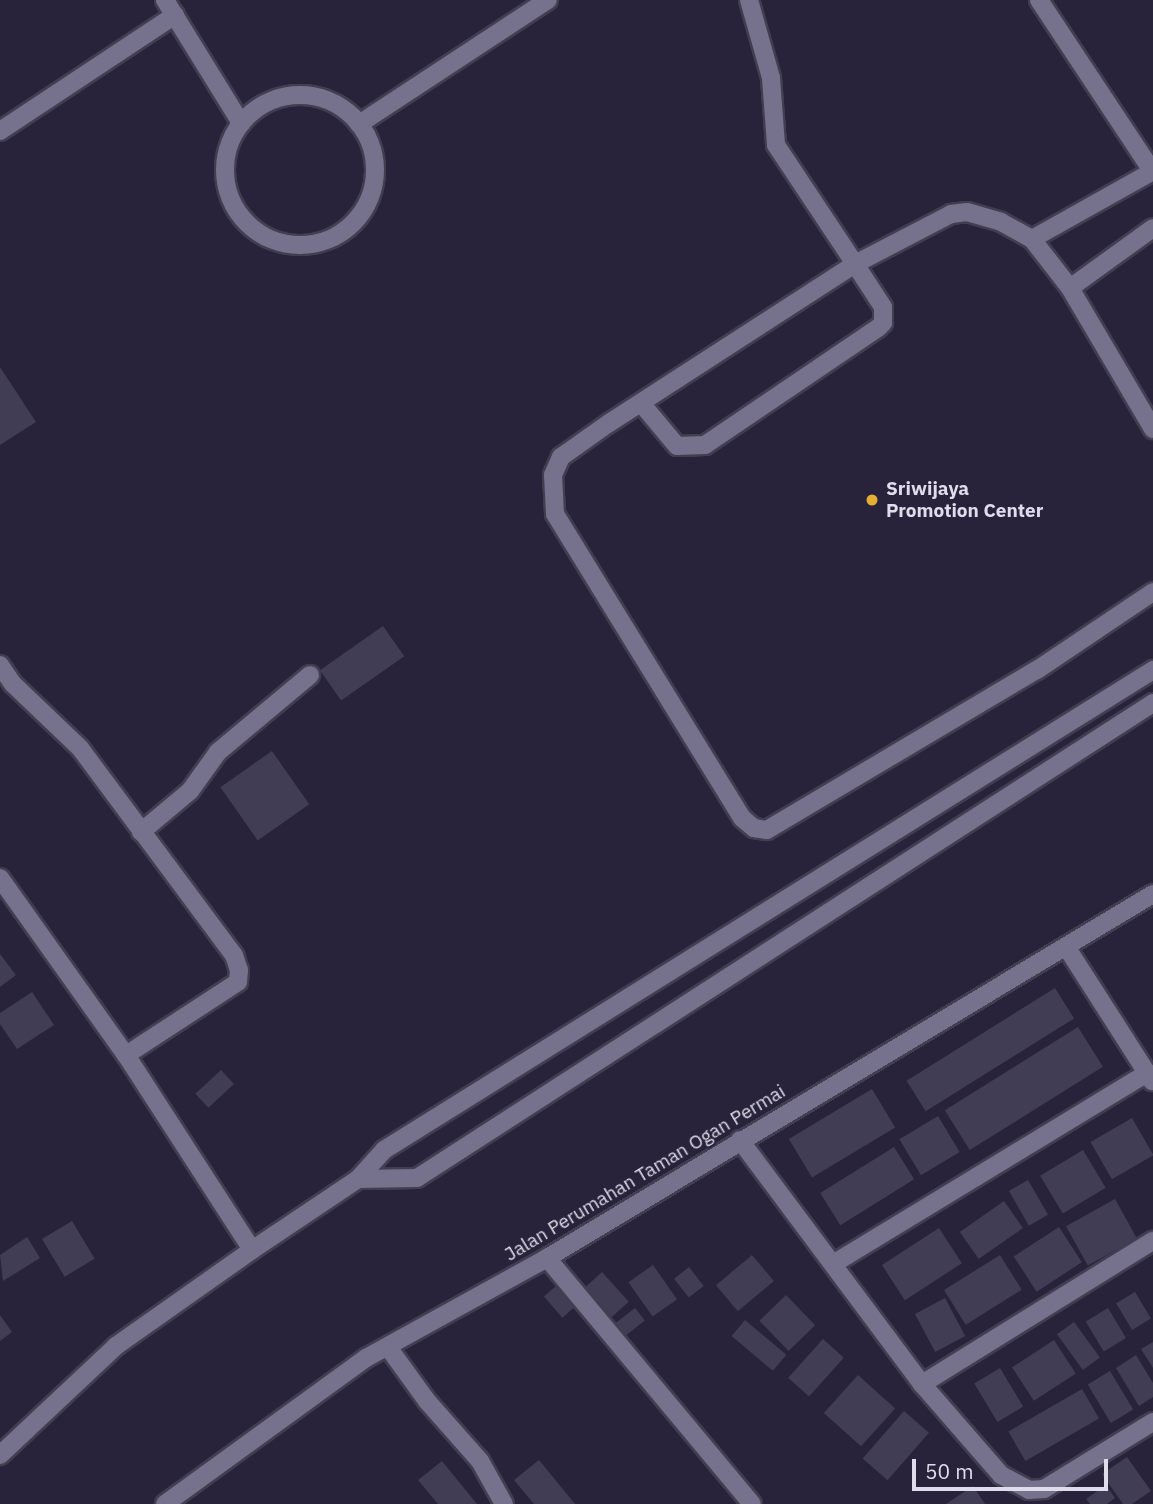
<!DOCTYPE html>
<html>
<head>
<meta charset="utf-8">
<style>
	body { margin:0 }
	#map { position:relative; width:1153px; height:1504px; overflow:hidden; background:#28233a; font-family:"IBM Plex Sans",sans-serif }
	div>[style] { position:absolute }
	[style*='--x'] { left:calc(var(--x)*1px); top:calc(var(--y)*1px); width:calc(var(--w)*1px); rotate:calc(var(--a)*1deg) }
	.building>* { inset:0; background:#413d55; transform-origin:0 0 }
	.roads { filter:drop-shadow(2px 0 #423e52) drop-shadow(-2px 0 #423e52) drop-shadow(0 2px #423e52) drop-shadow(0 -2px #423e52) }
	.minor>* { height:18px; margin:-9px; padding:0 9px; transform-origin:9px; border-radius:9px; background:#76718c }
	.minor>.ring { margin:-9px; padding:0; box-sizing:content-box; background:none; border:18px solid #76718c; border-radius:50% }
	.dots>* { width:19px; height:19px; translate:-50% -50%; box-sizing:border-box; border:4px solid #28233a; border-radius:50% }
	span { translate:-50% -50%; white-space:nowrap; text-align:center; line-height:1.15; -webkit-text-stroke:5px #28233a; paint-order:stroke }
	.poi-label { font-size:19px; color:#dfddec; font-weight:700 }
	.left { translate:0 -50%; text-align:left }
	.street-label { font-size:19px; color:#dfddec }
	.scale { position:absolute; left:912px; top:1459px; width:196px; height:32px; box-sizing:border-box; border:4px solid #dfddec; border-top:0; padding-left:9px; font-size:21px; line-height:24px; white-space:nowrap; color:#dfddec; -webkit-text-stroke:5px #28233a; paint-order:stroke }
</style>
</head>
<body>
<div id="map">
	<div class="building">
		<i style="clip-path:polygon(0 367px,36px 422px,0 445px)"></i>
		<i style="left:383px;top:626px;width:37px;height:77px;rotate:55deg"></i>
		<i style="left:272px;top:751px;width:65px;height:63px;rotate:55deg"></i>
		<i style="clip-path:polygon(0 954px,16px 975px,0 987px)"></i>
		<i style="left:1055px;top:988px;width:36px;height:175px;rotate:58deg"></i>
		<i style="clip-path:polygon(32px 992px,54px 1025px,17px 1049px,0 1024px,0 1013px)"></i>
		<i style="left:1078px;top:1027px;width:47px;height:157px;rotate:58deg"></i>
		<i style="left:221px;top:1070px;width:19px;height:35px;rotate:47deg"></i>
		<i style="left:872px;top:1089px;width:45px;height:97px;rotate:59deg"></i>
		<i style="left:938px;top:1116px;width:42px;height:45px;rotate:59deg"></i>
		<i style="left:1132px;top:1118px;width:43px;height:48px;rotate:60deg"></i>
		<i style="left:894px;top:1147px;width:38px;height:87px;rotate:58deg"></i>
		<i style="left:1083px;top:1150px;width:44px;height:50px;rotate:59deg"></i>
		<i style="left:1028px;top:1180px;width:40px;height:22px;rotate:60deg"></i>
		<i style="left:1115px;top:1199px;width:45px;height:56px;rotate:61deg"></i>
		<i style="left:1004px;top:1201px;width:33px;height:54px;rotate:55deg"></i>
		<i style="left:72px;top:1221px;width:44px;height:35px;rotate:59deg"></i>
		<i style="left:1059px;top:1227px;width:42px;height:54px;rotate:57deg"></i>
		<i style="left:939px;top:1228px;width:42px;height:68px;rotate:57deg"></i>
		<i style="clip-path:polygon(27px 1237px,40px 1258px,3px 1281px,0 1255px)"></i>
		<i style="left:752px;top:1255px;width:34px;height:47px;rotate:50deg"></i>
		<i style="left:1000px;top:1255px;width:41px;height:66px;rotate:58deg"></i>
		<i style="left:653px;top:1265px;width:42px;height:30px;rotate:55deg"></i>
		<i style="left:689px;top:1267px;width:24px;height:19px;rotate:52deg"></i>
		<i style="left:602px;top:1272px;width:40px;height:23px;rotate:48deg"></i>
		<i style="left:556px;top:1286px;width:28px;height:16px;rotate:49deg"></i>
		<i style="left:1135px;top:1292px;width:31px;height:22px;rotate:59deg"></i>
		<i style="left:786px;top:1295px;width:42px;height:37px;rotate:46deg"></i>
		<i style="left:945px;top:1298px;width:43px;height:34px;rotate:62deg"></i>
		<i style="left:635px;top:1308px;width:16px;height:27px;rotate:52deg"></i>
		<i style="left:1108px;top:1308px;width:35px;height:26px;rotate:59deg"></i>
		<i style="clip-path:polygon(0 1315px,12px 1332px,0 1341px)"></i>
		<i style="left:745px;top:1320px;width:54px;height:21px;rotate:40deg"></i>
		<i style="left:1074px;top:1322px;width:44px;height:21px;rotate:54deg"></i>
		<i style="left:823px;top:1339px;width:28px;height:52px;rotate:42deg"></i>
		<i style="left:1054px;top:1340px;width:40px;height:50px;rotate:57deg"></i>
		<i style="clip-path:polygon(1153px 1342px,1153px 1368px,1141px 1349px)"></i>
		<i style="clip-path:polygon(1136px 1355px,1153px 1383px,1153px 1397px,1139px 1406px,1116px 1368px)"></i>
		<i style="left:1000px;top:1368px;width:45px;height:30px;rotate:59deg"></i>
		<i style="left:1110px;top:1371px;width:45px;height:26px;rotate:59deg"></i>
		<i style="left:858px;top:1375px;width:50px;height:51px;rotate:42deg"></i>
		<i style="left:1082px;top:1389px;width:34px;height:85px;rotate:60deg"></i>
		<i style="left:904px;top:1411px;width:33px;height:63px;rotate:41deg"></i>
		<i style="clip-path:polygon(1127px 1457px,1151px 1491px,1132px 1504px,1123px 1504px,1102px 1474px)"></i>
		<i style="clip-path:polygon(539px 1460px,575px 1504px,534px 1504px,514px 1480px)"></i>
		<i style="clip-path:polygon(442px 1461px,477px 1504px,438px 1504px,418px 1480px)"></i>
		<i style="clip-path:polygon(1106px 1485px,1115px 1498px,1107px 1504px,1090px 1504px,1086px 1499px)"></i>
		<i style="clip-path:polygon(973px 1486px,985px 1504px,946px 1504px)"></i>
	</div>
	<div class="roads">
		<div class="minor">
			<i style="--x:165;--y:0;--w:145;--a:58.3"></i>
			<i style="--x:749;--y:0;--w:81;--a:74.2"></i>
			<i style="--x:771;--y:78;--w:67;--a:85.7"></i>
			<i style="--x:776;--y:145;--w:143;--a:56.4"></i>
			<i style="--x:855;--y:264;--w:108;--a:-27.5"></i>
			<i style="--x:951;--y:214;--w:16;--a:-7"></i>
			<i style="--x:967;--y:212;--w:35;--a:16"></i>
			<i style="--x:1001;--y:222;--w:35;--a:29"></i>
			<i style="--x:1032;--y:239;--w:62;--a:52.2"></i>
			<i style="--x:1070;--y:288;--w:164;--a:59.5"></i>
			<i style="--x:1039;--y:0;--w:206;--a:56.5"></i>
			<i class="ring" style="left:225px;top:95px;width:132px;height:132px"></i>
			<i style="--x:359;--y:124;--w:226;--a:-33.3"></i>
			<i style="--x:0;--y:131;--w:210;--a:-33.5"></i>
			<i style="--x:1032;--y:239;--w:139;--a:-29.3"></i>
			<i style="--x:1070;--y:288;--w:102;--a:-35.9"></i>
			<i style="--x:641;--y:403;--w:56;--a:50.1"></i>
			<i style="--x:677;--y:446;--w:28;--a:-2"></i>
			<i style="--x:705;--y:445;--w:210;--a:-34.1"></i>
			<i style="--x:879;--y:327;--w:6;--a:-45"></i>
			<i style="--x:883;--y:323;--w:16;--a:-90"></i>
			<i style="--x:883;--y:307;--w:51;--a:-123.1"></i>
			<i style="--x:855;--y:264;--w:293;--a:147.1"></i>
			<i style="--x:609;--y:423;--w:59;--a:144.7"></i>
			<i style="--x:561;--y:457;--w:20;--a:114"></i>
			<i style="--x:553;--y:475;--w:39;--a:87"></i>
			<i style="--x:555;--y:514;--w:357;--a:58.4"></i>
			<i style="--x:742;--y:818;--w:16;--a:40"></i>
			<i style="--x:754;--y:828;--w:13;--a:9"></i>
			<i style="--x:767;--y:830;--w:314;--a:-30.7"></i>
			<i style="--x:1037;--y:670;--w:140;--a:-33.9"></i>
			<i style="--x:0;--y:665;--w:23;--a:56"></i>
			<i style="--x:13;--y:684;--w:93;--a:43.7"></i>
			<i style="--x:80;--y:748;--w:258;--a:53.4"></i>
			<i style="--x:234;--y:955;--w:16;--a:72"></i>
			<i style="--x:239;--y:970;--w:12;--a:95"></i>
			<i style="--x:238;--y:982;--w:134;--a:146.9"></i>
			<i style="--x:141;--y:832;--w:64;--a:-39.9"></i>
			<i style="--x:190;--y:791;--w:48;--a:-54.3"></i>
			<i style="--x:218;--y:752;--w:120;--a:-39.9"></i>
			<i style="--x:0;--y:878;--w:217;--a:54.6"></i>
			<i style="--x:126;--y:1055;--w:232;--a:57.1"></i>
			<i style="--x:252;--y:1250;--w:128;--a:-33.8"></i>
			<i style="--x:358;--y:1179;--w:39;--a:-48"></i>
			<i style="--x:384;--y:1150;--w:907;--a:-31.97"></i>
			<i style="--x:1067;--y:948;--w:158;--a:57.4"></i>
			<i style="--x:740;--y:1140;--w:304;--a:53.3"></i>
			<i style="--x:922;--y:1384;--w:121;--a:49"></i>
			<i style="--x:1001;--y:1475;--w:32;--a:28"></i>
			<i style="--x:1029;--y:1490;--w:15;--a:-4"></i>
			<i style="--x:1044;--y:1489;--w:128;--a:-31.6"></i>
			<i style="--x:358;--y:1179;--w:59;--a:-1"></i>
			<i style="--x:417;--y:1178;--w:876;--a:-32.84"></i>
			<i style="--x:547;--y:1258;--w:320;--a:50.2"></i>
			<i style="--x:833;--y:1264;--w:368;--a:-31.3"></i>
			<i style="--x:388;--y:1347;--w:67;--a:54.2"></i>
			<i style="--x:427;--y:1401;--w:80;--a:48.5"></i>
			<i style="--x:480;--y:1461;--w:49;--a:60.8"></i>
			<i style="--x:922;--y:1384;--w:272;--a:-31.8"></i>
			<i style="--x:0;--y:1455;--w:159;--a:-43.2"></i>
			<i style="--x:116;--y:1346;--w:166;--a:-35.2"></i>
			<i style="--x:165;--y:1504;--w:248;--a:-36"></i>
			<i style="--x:366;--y:1358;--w:207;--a:-28.9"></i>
			<i style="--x:547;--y:1258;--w:707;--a:-30.99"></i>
		</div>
	</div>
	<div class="dots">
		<i style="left:872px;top:500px;background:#e4ae35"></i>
	</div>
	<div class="poi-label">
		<span class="left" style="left:886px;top:500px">Sriwijaya<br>Promotion Center</span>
	</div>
	<div class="street-label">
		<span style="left:645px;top:1173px;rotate:-31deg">Jalan Perumahan Taman Ogan Permai</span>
	</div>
	<div class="scale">50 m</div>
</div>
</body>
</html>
